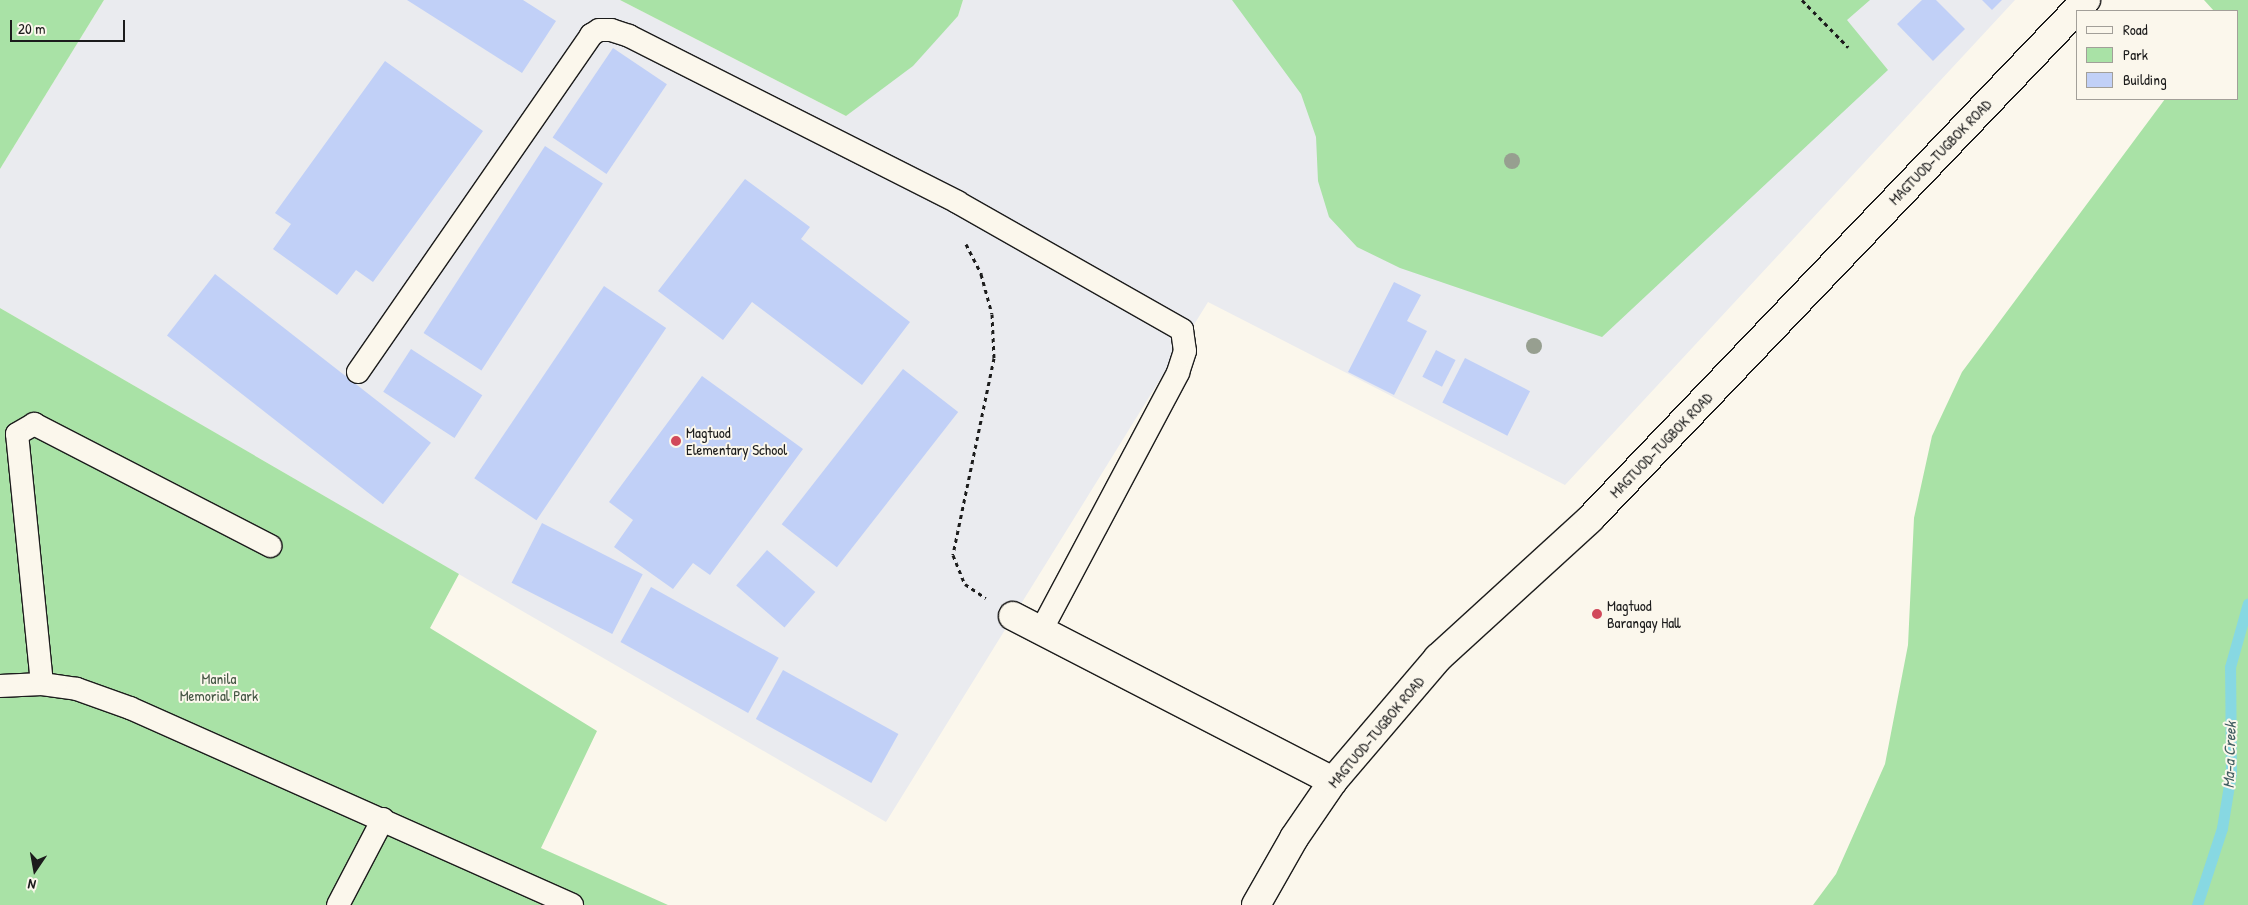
<!DOCTYPE html>
<html>
<head>
<meta charset="utf-8">
<style>
	body { margin:0 }
	#map { position:relative; width:2248px; height:905px; overflow:hidden; background:#fbf7ec; font-family:"Patrick Hand",sans-serif }
	div>[style] { position:absolute }
	[style*='--x'] { left:calc(var(--x)*1px); top:calc(var(--y)*1px); width:calc(var(--w)*1px); rotate:calc(var(--a)*1deg) }
	.built>* { inset:0; background:#eaebef }
	.green>* { inset:0; background:#a9e2a6 }
	.stream>* { height:11px; margin:-5.5px; padding:0 5.5px; transform-origin:5.5px; border-radius:5.5px; background:#87d8e2 }
	.building>* { inset:0; background:#c1d0f7; transform-origin:0 0 }
	.path>* { height:3px; margin-top:-1.5px; transform-origin:0; background:repeating-linear-gradient(90deg,#1c1c1c 0 4px,transparent 0 8px) }
	.roads { filter:drop-shadow(1px 0 #1c1c1c) drop-shadow(-1px 0 #1c1c1c) drop-shadow(0 1px #1c1c1c) drop-shadow(0 -1px #1c1c1c) }
	.service>* { height:22px; margin:-11px; padding:0 11px; transform-origin:11px; border-radius:11px; background:#fbf7ec }
	.minor>* { height:28px; margin:-14px; padding:0 14px; transform-origin:14px; border-radius:14px; background:#fbf7ec }
	.secondary>* { height:28px; margin:-14px; padding:0 14px; transform-origin:14px; border-radius:14px; background:#fbf7ec }
	.trees>* { width:16px; height:16px; margin:-8px; border-radius:50%; background:#979f90 }
	.dots>* { width:14px; height:14px; translate:-50% -50%; box-sizing:border-box; border:2px solid #fbf7ec; border-radius:50% }
	span { translate:-50% -50%; white-space:nowrap; text-align:center; line-height:1.15; -webkit-text-stroke:4px #fbf7ec; paint-order:stroke }
	.street-label { font-size:15px; color:#1c1c1c }
	.poi-label { font-size:15px; color:#1c1c1c }
	.left { translate:0 -50%; text-align:left }
	.park-label { font-size:15px; color:#465745 }
	.water-label { font-size:16px; color:#415e61; font-style:italic }
	.legend { position:absolute; left:2076px; top:10px; width:162px; height:90px; box-sizing:border-box; background:#fbf7ec; border:1px solid #a29f99; margin:0; padding:6px 9px; list-style:none; font-size:15px; color:#1c1c1c }
	.legend li { display:flex; align-items:center; gap:10px; height:25px }
	.legend b { width:25px; border:1px solid #a29f99 }
	.north { position:absolute; left:10px; top:845px; width:50px; height:50px; -webkit-text-stroke:4px #fbf7ec; paint-order:stroke; rotate:192deg; font-size:14px; font-weight:700; line-height:20px; text-align:center; color:#1c1c1c }
	.north::after { content:''; display:block; margin:auto; width:18px; height:22px; background:#1c1c1c; clip-path:polygon(50% 0,100% 100%,50% 72%,0 100%) }
	.scale { position:absolute; left:10px; top:20px; width:115px; height:22px; box-sizing:border-box; border:2px solid #1c1c1c; border-top:0; padding-left:6px; font-size:15px; line-height:18px; white-space:nowrap; color:#1c1c1c; -webkit-text-stroke:4px #fbf7ec; paint-order:stroke }
</style>
</head>
<body>
<div id="map">
	<div class="built">
		<i style="clip-path:polygon(104px 0,620px 0,846px 116px,958px 16px,963px 0,2015px 0,1565px 485px,1208px 302px,886px 822px,0 308px,0 169px)"></i>
	</div>
	<div class="green">
		<i style="clip-path:polygon(0 0,104px 0,0 169px)"></i>
		<i style="clip-path:polygon(620px 0,963px 0,958px 16px,913px 66px,846px 116px)"></i>
		<i style="clip-path:polygon(1232px 0,1870px 0,1847px 20px,1888px 70px,1602px 337px,1400px 268px,1357px 247px,1329px 217px,1318px 181px,1316px 137px,1301px 94px)"></i>
		<i style="clip-path:polygon(2204px 0,2248px 0,2248px 905px,1813px 905px,1836px 874px,1885px 764px,1908px 645px,1914px 518px,1932px 436px,1962px 372px,2165px 99px,2237px 99px,2237px 11px,2214px 11px)"></i>
		<i style="clip-path:polygon(0 308px,459px 574px,430px 628px,597px 731px,541px 848px,668px 905px,0 905px)"></i>
	</div>
	<div class="stream">
		<i style="--x:2197;--y:905;--w:81;--a:-72"></i>
		<i style="--x:2222;--y:828;--w:56;--a:-80.7"></i>
		<i style="--x:2231;--y:773;--w:106;--a:-90.5"></i>
		<i style="--x:2230;--y:667;--w:66;--a:-74.3"></i>
	</div>
	<div class="building">
		<i style="clip-path:polygon(407px 0,523px 0,556px 21px,522px 73px)"></i>
		<i style="clip-path:polygon(1922px 0,1936px 0,1965px 29px,1933px 61px,1897px 24px)"></i>
		<i style="clip-path:polygon(1982px 0,2002px 0,1992px 10px)"></i>
		<i style="left:613px;top:48px;width:65px;height:108px;rotate:34deg"></i>
		<i style="clip-path:polygon(385px 61px,483px 131px,373px 282px,356px 270px,337px 295px,273px 249px,291px 224px,275px 213px)"></i>
		<i style="left:545px;top:146px;width:69px;height:223px;rotate:33deg"></i>
		<i style="clip-path:polygon(745px 179px,810px 227px,801px 239px,910px 322px,862px 385px,752px 302px,723px 340px,658px 291px)"></i>
		<i style="left:215px;top:274px;width:274px;height:78px;rotate:38deg"></i>
		<i style="clip-path:polygon(1394px 282px,1421px 295px,1407px 321px,1427px 331px,1394px 395px,1348px 372px)"></i>
		<i style="left:604px;top:286px;width:75px;height:232px;rotate:34deg"></i>
		<i style="left:411px;top:349px;width:85px;height:51px;rotate:33deg"></i>
		<i style="left:1436px;top:350px;width:22px;height:30px;rotate:27deg"></i>
		<i style="left:1465px;top:358px;width:73px;height:50px;rotate:27deg"></i>
		<i style="left:903px;top:369px;width:70px;height:197px;rotate:38deg"></i>
		<i style="clip-path:polygon(702px 376px,803px 449px,710px 575px,693px 563px,673px 589px,614px 547px,633px 520px,609px 502px)"></i>
		<i style="left:542px;top:523px;width:113px;height:67px;rotate:27deg"></i>
		<i style="left:767px;top:550px;width:64px;height:47px;rotate:41deg"></i>
		<i style="left:651px;top:587px;width:146px;height:63px;rotate:29deg"></i>
		<i style="left:783px;top:670px;width:132px;height:56px;rotate:29deg"></i>
	</div>
	<div class="path">
		<i style="--x:1802;--y:0;--w:66;--a:45.6"></i>
		<i style="--x:966;--y:244;--w:34;--a:63"></i>
		<i style="--x:981;--y:274;--w:41;--a:74.6"></i>
		<i style="--x:992;--y:314;--w:44;--a:87.4"></i>
		<i style="--x:994;--y:358;--w:201;--a:101.8"></i>
		<i style="--x:953;--y:555;--w:31;--a:68"></i>
		<i style="--x:965;--y:584;--w:25;--a:34"></i>
	</div>
	<div class="roads">
		<div class="service">
			<i style="--x:358;--y:372;--w:410;--a:-55.3"></i>
			<i style="--x:591;--y:35;--w:9;--a:-32"></i>
			<i style="--x:599;--y:30;--w:12;--a:0"></i>
			<i style="--x:611;--y:30;--w:19;--a:18"></i>
			<i style="--x:629;--y:36;--w:368;--a:26.8"></i>
			<i style="--x:957;--y:202;--w:259;--a:29.6"></i>
			<i style="--x:1182;--y:330;--w:21;--a:82"></i>
			<i style="--x:1185;--y:351;--w:23;--a:108"></i>
			<i style="--x:1178;--y:373;--w:292;--a:118"></i>
			<i style="--x:42;--y:684;--w:251;--a:-95.7"></i>
			<i style="--x:17;--y:434;--w:20;--a:-30"></i>
			<i style="--x:34;--y:424;--w:266;--a:27.3"></i>
			<i style="--x:0;--y:686;--w:42;--a:-2.7"></i>
			<i style="--x:42;--y:684;--w:35;--a:8"></i>
			<i style="--x:77;--y:689;--w:56;--a:19.7"></i>
			<i style="--x:130;--y:708;--w:484;--a:24"></i>
			<i style="--x:338;--y:905;--w:97;--a:-62.4"></i>
		</div>
		<div class="minor">
			<i style="--x:1013;--y:616;--w:360;--a:27.3"></i>
		</div>
		<div class="secondary">
			<i style="--x:1256;--y:905;--w:77;--a:-60.4"></i>
			<i style="--x:1294;--y:838;--w:69;--a:-55.6"></i>
			<i style="--x:1333;--y:781;--w:162;--a:-49.5"></i>
			<i style="--x:1438;--y:658;--w:206;--a:-42.4"></i>
			<i style="--x:1590;--y:519;--w:718;--a:-46.3"></i>
		</div>
	</div>
	<div class="trees">
		<i style="left:1512px;top:161px"></i>
		<i style="left:1534px;top:346px"></i>
	</div>
	<div class="dots">
		<i style="left:676px;top:441px;background:#d1495b"></i>
		<i style="left:1597px;top:614px;background:#d1495b"></i>
	</div>
	<div class="street-label">
		<span style="left:1940px;top:152px;rotate:-46deg">MAGTUOD-TUGBOK ROAD</span>
		<span style="left:1661px;top:445px;rotate:-46deg">MAGTUOD-TUGBOK ROAD</span>
		<span style="left:1376px;top:732px;rotate:-50deg">MAGTUOD-TUGBOK ROAD</span>
	</div>
	<div class="poi-label">
		<span class="left" style="left:686px;top:441px">Magtuod<br>Elementary School</span>
		<span class="left" style="left:1607px;top:614px">Magtuod<br>Barangay Hall</span>
	</div>
	<div class="park-label">
		<span style="left:219px;top:687px">Manila<br>Memorial Park</span>
	</div>
	<div class="water-label">
		<span style="left:2229px;top:755px;rotate:-88deg">Ma-a Creek</span>
	</div>
	<ul class="legend">
	<li><b style="height:6px;background:#fbf7ec"></b>Road</li>
	<li><b style="height:14px;background:#a9e2a6"></b>Park</li>
	<li><b style="height:14px;background:#c1d0f7"></b>Building</li>
	</ul>
	<div class="north">N</div>
	<div class="scale">20 m</div>
</div>
</body>
</html>
